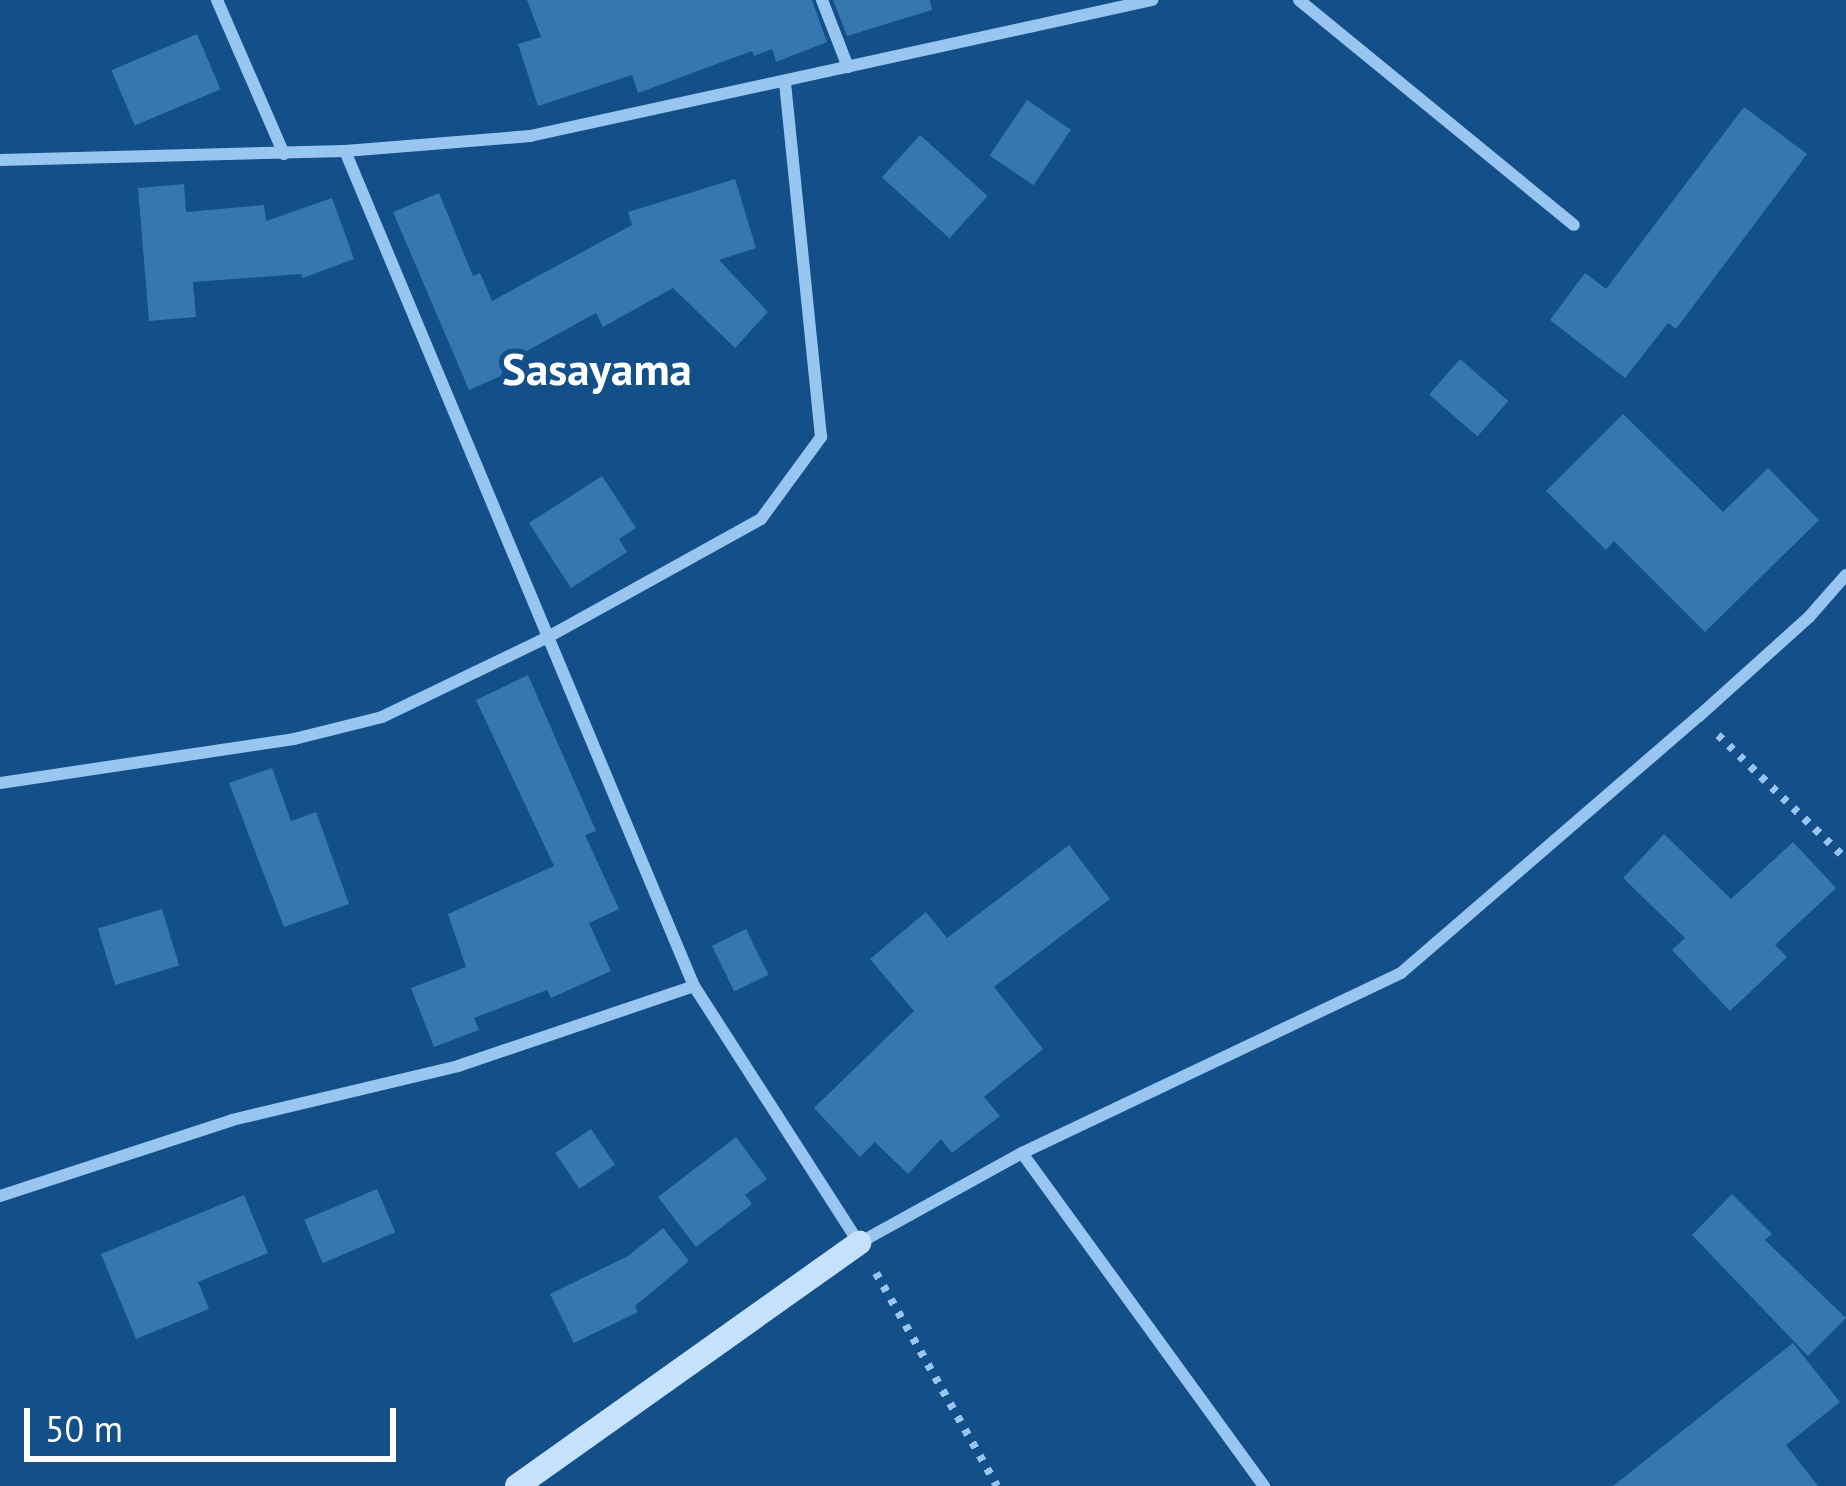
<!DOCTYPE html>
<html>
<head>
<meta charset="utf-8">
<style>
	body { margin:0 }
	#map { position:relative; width:1846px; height:1486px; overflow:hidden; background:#134f89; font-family:"PT Sans",sans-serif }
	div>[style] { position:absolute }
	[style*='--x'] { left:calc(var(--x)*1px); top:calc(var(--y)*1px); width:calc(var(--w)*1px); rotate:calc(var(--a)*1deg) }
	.building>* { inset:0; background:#3676b1; transform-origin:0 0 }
	.path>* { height:8px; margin-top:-4px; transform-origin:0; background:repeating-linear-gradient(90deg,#98c6f0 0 6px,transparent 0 15px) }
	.street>* { height:12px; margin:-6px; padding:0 6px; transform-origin:6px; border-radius:6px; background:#98c6f0 }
	.secondary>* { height:24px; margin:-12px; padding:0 12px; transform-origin:12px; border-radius:12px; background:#c6e1fb }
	span { translate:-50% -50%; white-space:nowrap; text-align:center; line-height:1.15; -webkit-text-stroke:10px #134f89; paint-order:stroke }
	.neighbourhood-label { font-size:45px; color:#fff; font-weight:700 }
	.scale { position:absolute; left:24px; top:1408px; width:372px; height:54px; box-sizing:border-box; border:6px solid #fff; border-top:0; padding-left:15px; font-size:36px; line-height:42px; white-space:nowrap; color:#fff; -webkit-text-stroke:9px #134f89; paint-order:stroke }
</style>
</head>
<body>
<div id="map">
	<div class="building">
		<i style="clip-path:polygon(527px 0,812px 0,827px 42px,776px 62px,772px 49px,754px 56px,752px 51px,638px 93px,632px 75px,538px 106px,518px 44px,541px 37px)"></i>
		<i style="clip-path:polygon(833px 0,930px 0,932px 10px,847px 36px)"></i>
		<i style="left:197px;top:34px;width:60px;height:93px;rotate:67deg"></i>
		<i style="left:1027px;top:100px;width:53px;height:67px;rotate:34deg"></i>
		<i style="clip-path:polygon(1744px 107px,1807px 154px,1676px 329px,1668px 323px,1625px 378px,1550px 320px,1585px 273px,1606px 289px)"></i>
		<i style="left:920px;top:135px;width:91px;height:57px;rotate:42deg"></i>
		<i style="clip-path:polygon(735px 179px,756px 248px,719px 260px,768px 312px,735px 348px,673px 288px,603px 327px,596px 313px,512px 359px,517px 369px,469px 390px,393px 212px,439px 193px,473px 276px,480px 273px,492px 301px,632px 225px,628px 212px)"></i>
		<i style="clip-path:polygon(184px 184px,186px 212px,264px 205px,266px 221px,332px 198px,354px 259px,303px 278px,301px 274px,193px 282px,196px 317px,149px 321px,138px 188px)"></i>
		<i style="left:1460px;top:359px;width:64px;height:47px;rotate:41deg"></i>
		<i style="clip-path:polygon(1623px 414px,1723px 512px,1768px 468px,1819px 520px,1705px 632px,1614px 541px,1606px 550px,1546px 491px)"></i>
		<i style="clip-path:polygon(602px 476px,636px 528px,619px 539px,627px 552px,571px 588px,529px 523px)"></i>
		<i style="clip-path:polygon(528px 675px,596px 831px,585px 835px,619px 909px,589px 923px,611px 971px,551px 998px,547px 990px,474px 1018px,479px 1030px,434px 1047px,411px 988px,466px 967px,448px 914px,554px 866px,476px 700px)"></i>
		<i style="clip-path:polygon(272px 768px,291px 821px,316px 812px,349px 904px,284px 927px,229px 783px)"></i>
		<i style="clip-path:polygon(1664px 834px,1731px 899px,1793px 842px,1836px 888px,1775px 945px,1787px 957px,1730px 1011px,1672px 950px,1685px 938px,1623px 878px)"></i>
		<i style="clip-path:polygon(1069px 845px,1110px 899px,994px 987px,1043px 1049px,984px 1097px,1000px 1116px,952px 1153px,941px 1139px,908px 1174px,875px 1142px,860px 1157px,814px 1108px,914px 1011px,870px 959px,926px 912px,947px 938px)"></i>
		<i style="left:162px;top:909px;width:59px;height:67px;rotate:73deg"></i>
		<i style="left:746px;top:929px;width:51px;height:38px;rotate:64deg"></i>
		<i style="left:591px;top:1129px;width:43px;height:43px;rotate:56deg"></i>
		<i style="clip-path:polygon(736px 1137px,767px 1179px,745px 1195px,752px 1204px,696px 1247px,658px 1197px)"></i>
		<i style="left:377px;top:1189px;width:47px;height:79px;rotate:67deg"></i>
		<i style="clip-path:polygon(1732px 1194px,1772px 1234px,1765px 1240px,1846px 1318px,1808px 1356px,1692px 1235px)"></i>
		<i style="clip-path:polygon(244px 1195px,268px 1253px,198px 1282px,209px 1309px,136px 1339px,101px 1254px)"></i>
		<i style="clip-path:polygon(663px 1228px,689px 1261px,635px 1306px,638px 1312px,574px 1343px,550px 1294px,628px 1256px)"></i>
		<i style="clip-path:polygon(1793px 1343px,1840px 1402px,1786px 1445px,1818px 1486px,1613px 1486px)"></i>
	</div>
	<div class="path">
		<i style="--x:1718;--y:735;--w:178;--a:44.1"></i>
		<i style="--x:876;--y:1273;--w:245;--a:60.4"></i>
	</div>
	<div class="street">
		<i style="--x:217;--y:0;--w:168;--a:66.5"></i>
		<i style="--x:822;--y:0;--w:72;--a:68.8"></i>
		<i style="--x:1299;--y:0;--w:355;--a:39.3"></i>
		<i style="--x:345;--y:151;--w:905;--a:67.32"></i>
		<i style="--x:694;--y:986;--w:305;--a:57.3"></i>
		<i style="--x:859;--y:1243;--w:186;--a:-28.9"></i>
		<i style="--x:1022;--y:1153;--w:420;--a:-25.4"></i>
		<i style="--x:1401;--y:973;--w:394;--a:-40.8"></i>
		<i style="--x:1699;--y:716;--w:148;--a:-42"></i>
		<i style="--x:1809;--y:617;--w:56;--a:-48.6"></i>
		<i style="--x:0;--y:160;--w:345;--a:-1.5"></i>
		<i style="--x:345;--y:151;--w:186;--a:-4.6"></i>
		<i style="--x:530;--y:136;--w:637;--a:-12.33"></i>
		<i style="--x:0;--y:783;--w:297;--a:-8.5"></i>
		<i style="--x:294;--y:739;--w:91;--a:-14"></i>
		<i style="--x:382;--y:717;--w:184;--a:-25.7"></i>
		<i style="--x:548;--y:637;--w:244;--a:-29"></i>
		<i style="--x:761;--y:519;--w:102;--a:-53.8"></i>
		<i style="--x:821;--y:437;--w:358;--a:-95.8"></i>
		<i style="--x:1022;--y:1153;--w:412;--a:54"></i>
		<i style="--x:0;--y:1196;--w:244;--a:-18.1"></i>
		<i style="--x:232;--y:1120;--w:232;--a:-13.4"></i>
		<i style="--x:458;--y:1066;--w:249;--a:-18.7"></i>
	</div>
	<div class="secondary">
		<i style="--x:517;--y:1486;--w:420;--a:-35.4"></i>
	</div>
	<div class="neighbourhood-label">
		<span style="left:597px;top:369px">Sasayama</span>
	</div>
	<div class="scale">50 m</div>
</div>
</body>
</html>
